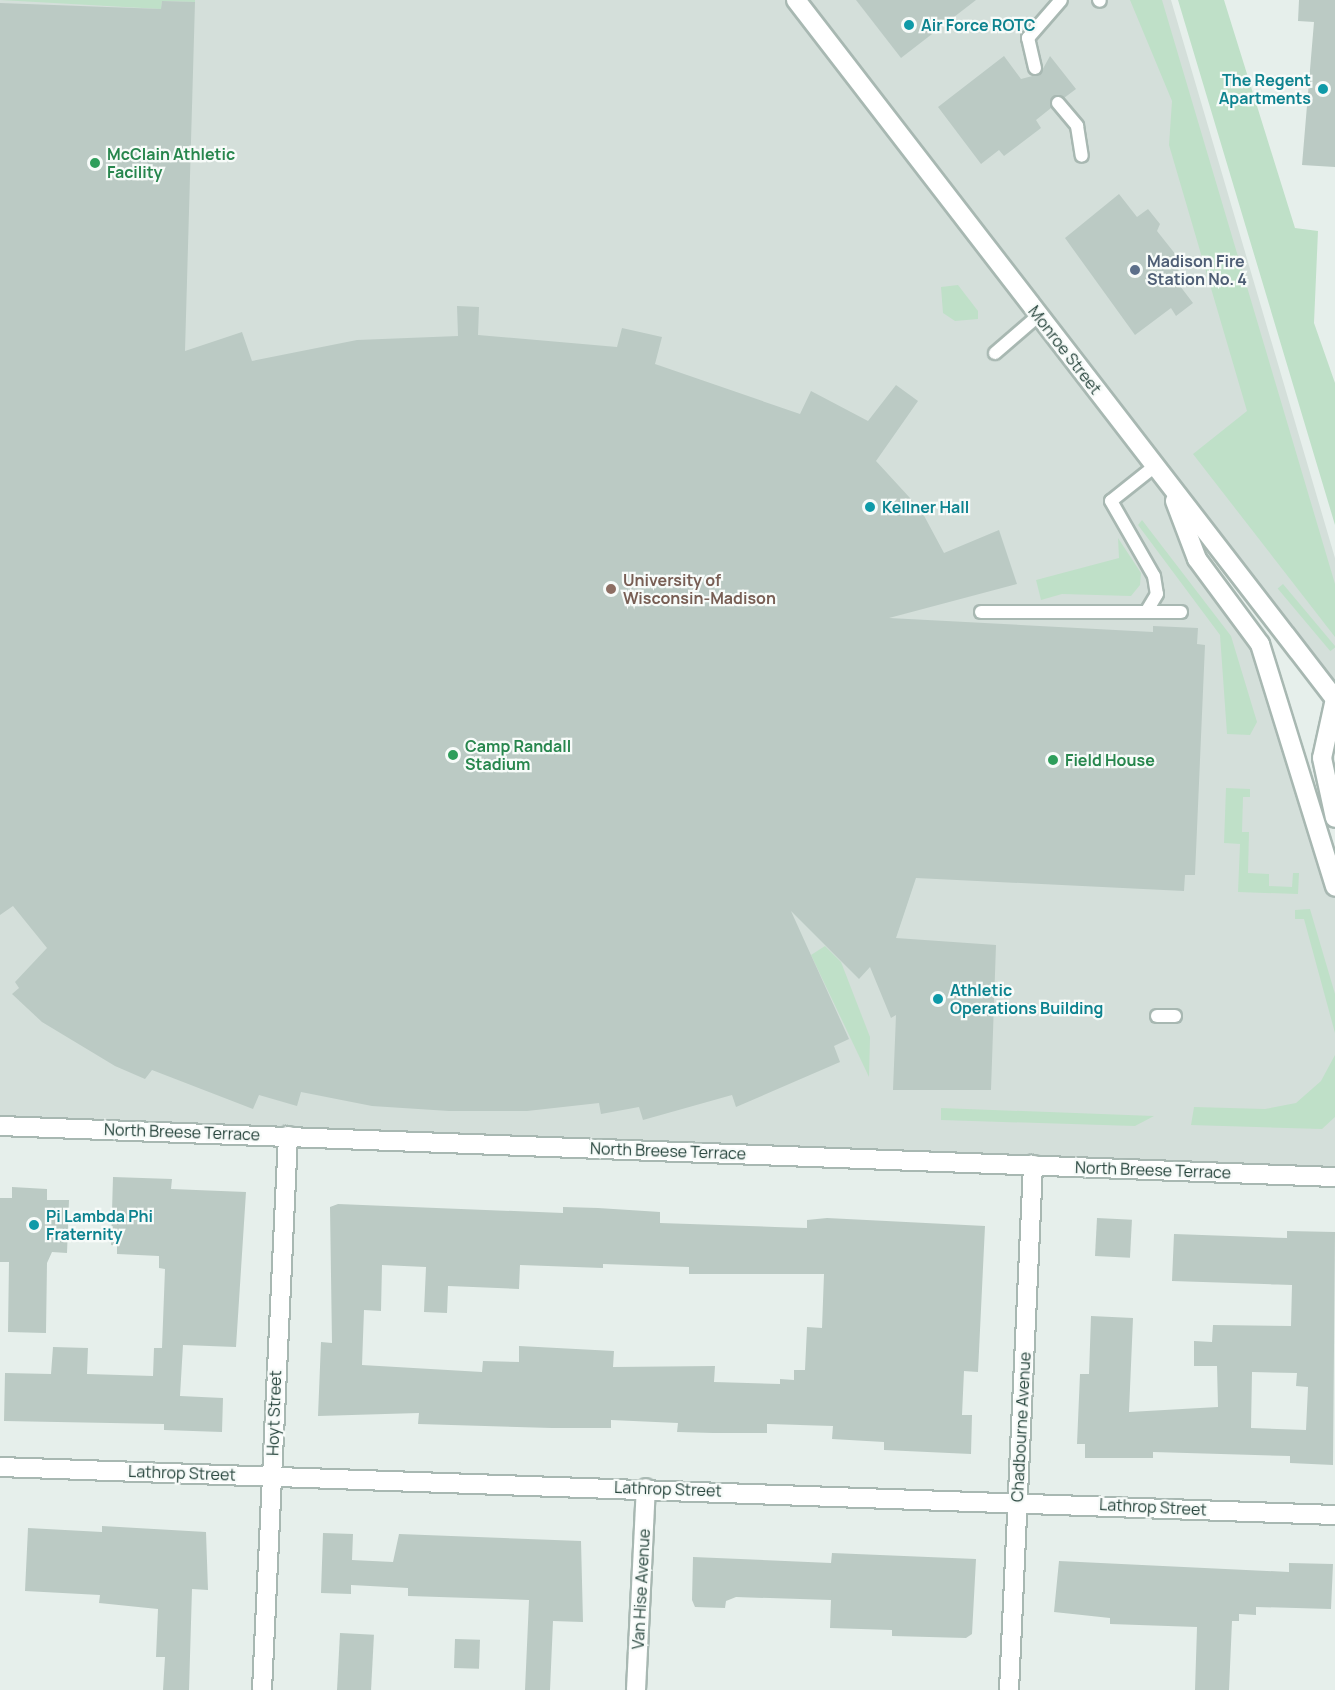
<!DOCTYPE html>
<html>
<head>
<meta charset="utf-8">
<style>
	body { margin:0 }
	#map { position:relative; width:1335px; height:1690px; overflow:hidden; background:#e6efeb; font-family:Manrope,sans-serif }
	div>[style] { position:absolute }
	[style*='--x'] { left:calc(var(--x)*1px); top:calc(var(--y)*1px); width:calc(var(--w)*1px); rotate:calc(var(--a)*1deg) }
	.built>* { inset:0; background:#d4dfda }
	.green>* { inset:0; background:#bfe0c8; transform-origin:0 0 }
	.building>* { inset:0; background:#bbcac4; transform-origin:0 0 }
	.roads { filter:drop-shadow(2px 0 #a8b8b2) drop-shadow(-2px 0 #a8b8b2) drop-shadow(0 2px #a8b8b2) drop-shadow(0 -2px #a8b8b2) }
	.service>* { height:12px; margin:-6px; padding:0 6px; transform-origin:6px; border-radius:6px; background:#fff }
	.minor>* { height:18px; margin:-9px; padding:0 9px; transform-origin:9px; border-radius:9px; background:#fff }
	.tertiary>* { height:18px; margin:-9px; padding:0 9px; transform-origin:9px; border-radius:9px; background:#fff }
	.secondary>* { height:18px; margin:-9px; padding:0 9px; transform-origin:9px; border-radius:9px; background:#fff }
	.dots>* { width:16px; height:16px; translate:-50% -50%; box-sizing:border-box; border:3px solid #f7fbf9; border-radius:50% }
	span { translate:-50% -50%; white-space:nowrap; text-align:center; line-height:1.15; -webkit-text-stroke:4.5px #f7fbf9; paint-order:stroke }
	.culture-label { font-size:16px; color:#0d838f; font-weight:700 }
	.left { translate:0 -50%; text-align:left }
	.right { translate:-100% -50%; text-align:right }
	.leisure-label { font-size:16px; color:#27864d; font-weight:700 }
	.service-label { font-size:16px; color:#4e5e75; font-weight:700 }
	.street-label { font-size:16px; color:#24423a }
	.education-label { font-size:16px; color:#785e54; font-weight:700 }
</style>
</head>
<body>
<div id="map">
	<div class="built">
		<i style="clip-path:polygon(0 0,1171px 0,1335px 558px,1335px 699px,1170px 485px,1197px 559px,1246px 620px,1335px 887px,1335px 1177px,0 1126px)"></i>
	</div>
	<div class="green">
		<i style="clip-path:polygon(0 0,195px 0,195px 2px,162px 1px,161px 9px)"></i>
		<i style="clip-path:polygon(1130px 0,1162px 0,1335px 584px,1335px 637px,1193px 454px,1247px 411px,1169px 145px,1172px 101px)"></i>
		<i style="clip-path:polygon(1178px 0,1224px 0,1295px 228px,1318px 231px,1314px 323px,1335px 383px,1335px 525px)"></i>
		<i style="clip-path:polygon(958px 285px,978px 311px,978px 319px,955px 321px,943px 313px,941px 287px)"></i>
		<i style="clip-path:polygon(1142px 520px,1231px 636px,1257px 722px,1250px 735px,1227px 734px,1220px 635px,1138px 525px)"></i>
		<i style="clip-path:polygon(1118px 538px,1141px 573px,1140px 585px,1131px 596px,1062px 594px,1041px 600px,1036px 580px,1119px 558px)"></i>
		<i style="left:1283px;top:584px;width:82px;height:7px;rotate:50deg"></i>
		<i style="clip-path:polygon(1226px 788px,1250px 789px,1250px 797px,1243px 797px,1242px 832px,1249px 832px,1248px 873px,1269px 874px,1269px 886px,1292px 887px,1293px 873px,1299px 873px,1298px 894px,1238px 892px,1240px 844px,1224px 843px)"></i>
		<i style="clip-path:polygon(1310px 909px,1335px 994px,1335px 1033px,1304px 919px,1295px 919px,1295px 910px)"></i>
		<i style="clip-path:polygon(825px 946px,841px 962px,870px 1037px,869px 1077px,811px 955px)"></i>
		<i style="clip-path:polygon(1335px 1055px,1335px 1117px,1322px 1129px,1191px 1125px,1194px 1107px,1265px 1109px,1296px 1103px,1321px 1081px)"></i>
		<i style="clip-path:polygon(941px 1108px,1154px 1116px,1135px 1126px,941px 1120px)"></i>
	</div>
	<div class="building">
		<i style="clip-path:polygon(856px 0,976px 0,901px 58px)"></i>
		<i style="clip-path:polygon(1299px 0,1335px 0,1335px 167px,1302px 165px,1314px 22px,1298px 21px)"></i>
		<i style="clip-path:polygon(162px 1px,195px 2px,185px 351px,242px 332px,252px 361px,357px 340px,458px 336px,457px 306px,479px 307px,478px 335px,617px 347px,622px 328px,662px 337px,655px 364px,800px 414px,811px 391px,868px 421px,896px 385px,918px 401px,876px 461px,921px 510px,944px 553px,999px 530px,1017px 584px,889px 618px,1153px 632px,1153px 626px,1198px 628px,1197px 644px,1205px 645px,1195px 875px,1185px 875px,1184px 891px,916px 878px,896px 938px,996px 945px,991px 1090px,893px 1090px,896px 1015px,891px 1018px,870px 967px,859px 979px,791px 911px,849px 1039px,834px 1046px,840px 1062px,736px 1107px,732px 1095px,643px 1120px,639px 1107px,601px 1114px,599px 1103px,527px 1111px,449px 1111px,372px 1106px,301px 1092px,297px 1106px,259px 1095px,253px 1109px,152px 1070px,145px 1079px,115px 1066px,42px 1022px,12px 994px,19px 988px,15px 982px,47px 948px,13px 906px,0 915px,0 3px,161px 9px)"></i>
		<i style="clip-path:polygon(1004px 56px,1021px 79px,1040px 74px,1050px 56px,1076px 89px,1064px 98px,1052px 97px,1051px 108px,1036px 120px,1041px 128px,1004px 156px,999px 150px,981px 164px,938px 107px)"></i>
		<i style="clip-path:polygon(1119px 194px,1137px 217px,1148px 209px,1160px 224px,1157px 231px,1180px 260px,1174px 265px,1187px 281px,1180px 286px,1193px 303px,1176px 316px,1171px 308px,1135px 335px,1065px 238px)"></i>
		<i style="clip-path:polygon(113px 1177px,172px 1179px,171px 1189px,246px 1192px,236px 1347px,183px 1345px,180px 1396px,223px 1398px,222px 1432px,164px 1430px,164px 1424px,4px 1421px,5px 1373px,51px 1374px,53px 1347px,88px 1348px,87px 1374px,153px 1376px,154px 1348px,162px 1348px,165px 1269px,159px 1268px,159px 1256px,117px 1254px,117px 1246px,111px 1245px)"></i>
		<i style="clip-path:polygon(12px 1187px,47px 1189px,47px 1200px,69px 1200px,67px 1253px,52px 1252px,47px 1263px,46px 1333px,8px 1332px,9px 1262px,0 1262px,0 1198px,12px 1198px)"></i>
		<i style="clip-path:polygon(evenodd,338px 1204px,563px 1213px,563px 1207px,598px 1208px,660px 1212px,660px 1223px,775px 1227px,807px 1228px,807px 1220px,827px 1218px,985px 1226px,978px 1372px,964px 1371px,962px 1415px,972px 1415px,971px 1454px,884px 1450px,884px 1442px,832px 1439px,833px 1426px,767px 1424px,767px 1433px,713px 1433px,677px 1432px,678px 1423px,611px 1420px,611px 1428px,552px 1428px,418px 1424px,419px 1413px,318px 1416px,321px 1342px,332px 1343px,330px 1207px,338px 1204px,603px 1264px,689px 1267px,689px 1274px,824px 1274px,822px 1328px,807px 1327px,805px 1370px,794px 1370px,794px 1380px,780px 1379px,780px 1384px,714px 1382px,715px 1366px,613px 1367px,614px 1351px,519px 1346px,519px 1362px,483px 1361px,482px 1372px,362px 1365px,364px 1310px,381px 1311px,382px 1265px,426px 1267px,424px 1312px,447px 1313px,448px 1286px,519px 1289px,520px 1265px,603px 1268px,603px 1264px)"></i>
		<i style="left:1097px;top:1218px;width:35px;height:38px;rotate:3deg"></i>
		<i style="clip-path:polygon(evenodd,1287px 1231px,1335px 1232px,1333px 1465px,1290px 1463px,1290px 1456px,1153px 1452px,1153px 1458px,1085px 1458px,1085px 1444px,1077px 1444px,1080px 1374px,1089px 1374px,1091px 1316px,1133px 1318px,1129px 1412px,1218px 1407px,1217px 1366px,1194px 1366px,1194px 1341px,1212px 1342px,1213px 1325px,1291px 1326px,1292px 1285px,1172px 1281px,1174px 1234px,1287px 1238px,1287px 1231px,1252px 1372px,1297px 1373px,1296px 1386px,1308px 1387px,1306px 1430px,1251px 1428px,1252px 1372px)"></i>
		<i style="clip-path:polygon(102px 1526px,206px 1532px,208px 1590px,192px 1589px,189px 1690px,163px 1690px,165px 1657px,156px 1657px,158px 1609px,99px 1603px,100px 1595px,25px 1591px,28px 1528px,102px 1532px)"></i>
		<i style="clip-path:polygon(323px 1533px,353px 1534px,352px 1560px,393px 1562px,399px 1534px,581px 1541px,583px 1622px,553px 1621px,550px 1690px,525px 1690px,529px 1600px,408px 1596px,408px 1588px,351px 1585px,351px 1594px,321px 1593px)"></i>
		<i style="clip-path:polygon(832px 1553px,976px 1559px,972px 1634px,966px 1638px,892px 1636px,892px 1630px,830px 1628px,831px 1600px,736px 1597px,726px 1601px,725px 1608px,695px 1607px,692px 1600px,693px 1557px,831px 1563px)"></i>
		<i style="clip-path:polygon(1059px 1561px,1289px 1572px,1289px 1563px,1333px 1564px,1331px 1609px,1256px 1607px,1256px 1615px,1239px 1614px,1239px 1621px,1232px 1621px,1229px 1690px,1195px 1690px,1197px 1627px,1110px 1624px,1110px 1618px,1054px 1612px)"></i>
		<i style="left:340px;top:1633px;width:34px;height:57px;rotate:3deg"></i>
		<i style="left:455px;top:1639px;width:25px;height:29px;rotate:2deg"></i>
	</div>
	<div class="roads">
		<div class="service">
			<i style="--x:1099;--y:0;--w:1;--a:45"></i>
			<i style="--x:1035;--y:68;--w:31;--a:-103"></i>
			<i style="--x:1028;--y:38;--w:50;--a:-49"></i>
			<i style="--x:1058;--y:103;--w:30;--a:50"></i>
			<i style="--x:1077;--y:126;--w:30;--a:81"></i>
			<i style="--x:995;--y:353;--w:58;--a:-40.8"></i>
			<i style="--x:1155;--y:466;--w:56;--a:141.5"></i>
			<i style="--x:1111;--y:501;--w:86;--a:60.2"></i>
			<i style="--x:1154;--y:576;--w:18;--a:81"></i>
			<i style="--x:1157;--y:594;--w:21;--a:121"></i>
			<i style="--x:1146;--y:612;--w:35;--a:0"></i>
			<i style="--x:981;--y:612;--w:165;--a:0"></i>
			<i style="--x:1157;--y:1016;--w:18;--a:0"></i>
		</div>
		<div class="minor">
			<i style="--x:0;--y:1467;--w:1336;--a:2.06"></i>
			<i style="--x:262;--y:1690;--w:555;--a:-87.31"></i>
			<i style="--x:636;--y:1690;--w:202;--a:-87.2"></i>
			<i style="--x:1009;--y:1690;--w:526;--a:-87.38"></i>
		</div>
		<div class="tertiary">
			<i style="--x:0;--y:1126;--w:1336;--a:2.19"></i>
		</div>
		<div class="secondary">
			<i style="--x:796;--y:0;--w:883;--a:52.36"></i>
			<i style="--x:1175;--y:501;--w:62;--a:69.2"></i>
			<i style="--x:1197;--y:559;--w:106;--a:53.5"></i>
			<i style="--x:1260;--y:644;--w:254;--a:72.8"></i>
			<i style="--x:1335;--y:699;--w:60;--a:102.4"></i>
			<i style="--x:1322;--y:758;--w:61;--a:77.8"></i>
		</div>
	</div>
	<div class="dots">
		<i style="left:909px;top:25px;background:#0f9aa8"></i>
		<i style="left:1323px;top:89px;background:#0f9aa8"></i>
		<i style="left:95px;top:163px;background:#2e9e5b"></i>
		<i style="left:1135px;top:270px;background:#5c6f8a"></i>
		<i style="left:870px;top:507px;background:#0f9aa8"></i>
		<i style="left:611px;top:589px;background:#8d6e63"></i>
		<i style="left:453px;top:755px;background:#2e9e5b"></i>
		<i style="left:1053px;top:760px;background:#2e9e5b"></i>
		<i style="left:938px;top:999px;background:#0f9aa8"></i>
		<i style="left:34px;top:1225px;background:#0f9aa8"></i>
	</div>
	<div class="culture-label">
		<span class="left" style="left:921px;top:25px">Air Force ROTC</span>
		<span class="right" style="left:1311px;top:89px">The Regent<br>Apartments</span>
		<span class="left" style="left:882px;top:507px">Kellner Hall</span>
		<span class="left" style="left:950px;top:999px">Athletic<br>Operations Building</span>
		<span class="left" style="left:46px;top:1225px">Pi Lambda Phi<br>Fraternity</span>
	</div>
	<div class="leisure-label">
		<span class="left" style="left:107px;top:163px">McClain Athletic<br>Facility</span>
		<span class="left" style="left:465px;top:755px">Camp Randall<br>Stadium</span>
		<span class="left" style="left:1065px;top:760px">Field House</span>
	</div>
	<div class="service-label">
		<span class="left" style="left:1147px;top:270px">Madison Fire<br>Station No. 4</span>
	</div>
	<div class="street-label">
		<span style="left:1065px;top:350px;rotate:52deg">Monroe Street</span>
		<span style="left:182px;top:1132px;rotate:2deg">North Breese Terrace</span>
		<span style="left:668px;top:1151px;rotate:2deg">North Breese Terrace</span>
		<span style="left:1153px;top:1170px;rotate:2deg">North Breese Terrace</span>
		<span style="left:274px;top:1413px;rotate:-88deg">Hoyt Street</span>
		<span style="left:1021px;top:1427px;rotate:-87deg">Chadbourne Avenue</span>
		<span style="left:182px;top:1473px;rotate:2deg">Lathrop Street</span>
		<span style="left:668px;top:1489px;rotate:2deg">Lathrop Street</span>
		<span style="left:1153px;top:1507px;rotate:3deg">Lathrop Street</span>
		<span style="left:641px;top:1589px;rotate:-87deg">Van Hise Avenue</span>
	</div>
	<div class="education-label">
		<span class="left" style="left:623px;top:589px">University of<br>Wisconsin-Madison</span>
	</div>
</div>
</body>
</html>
